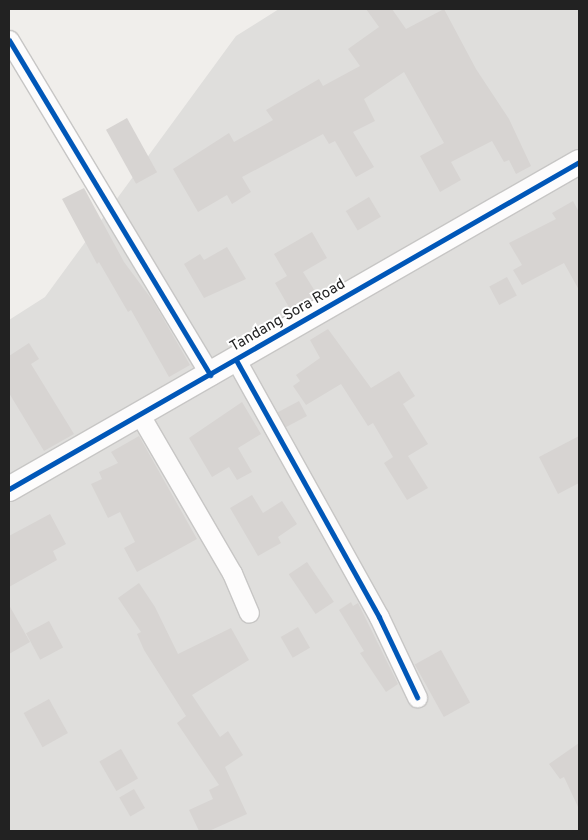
<!DOCTYPE html>
<html>
<head>
<meta charset="utf-8">
<style>
	body { margin:0 }
	#map { position:relative; width:588px; height:840px; overflow:hidden; background:#f0eeeb; font-family:Overpass,sans-serif }
	div>[style] { position:absolute }
	[style*='--x'] { left:calc(var(--x)*1px); top:calc(var(--y)*1px); width:calc(var(--w)*1px); rotate:calc(var(--a)*1deg) }
	.residential>* { inset:0; background:#dfdedc }
	.building>* { inset:0; background:#d7d4d2; transform-origin:0 0 }
	.roads { filter:drop-shadow(1px 0 #c7c6c5) drop-shadow(-1px 0 #c7c6c5) drop-shadow(0 1px #c7c6c5) drop-shadow(0 -1px #c7c6c5) }
	.minor>* { height:19px; margin:-9.5px; padding:0 9.5px; transform-origin:9.5px; border-radius:9.5px; background:#fdfcfc }
	.tertiary>* { height:24px; margin:-12px; padding:0 12px; transform-origin:12px; border-radius:12px; background:#fdfcfc }
	.cycleway>* { height:5px; margin:-2.5px; padding:0 2.5px; transform-origin:2.5px; border-radius:2.5px; background:#0057b8 }
	span { translate:-50% -50%; white-space:nowrap; text-align:center; line-height:1.15; -webkit-text-stroke:4px #fff; paint-order:stroke }
	.street-label { font-size:15px; color:#222 }
	.frame { position:absolute; inset:0; border:10px solid #222; pointer-events:none }
</style>
</head>
<body>
<div id="map">
	<div class="residential">
		<i style="clip-path:polygon(279px 9px,579px 9px,579px 831px,9px 831px,9px 320px,45px 297px,236px 36px)"></i>
	</div>
	<div class="building">
		<i style="clip-path:polygon(366px 9px,392px 9px,406px 29px,444px 9px,476px 69px,509px 119px,531px 166px,516px 174px,509px 160px,504px 162px,492px 141px,451px 162px,461px 180px,440px 192px,420px 156px,444px 143px,404px 72px,364px 99px,375px 121px,353px 132px,374px 167px,356px 177px,335px 141px,329px 144px,323px 134px,242px 177px,251px 192px,232px 204px,227px 195px,198px 212px,173px 169px,229px 133px,234px 142px,273px 120px,266px 110px,319px 79px,323px 86px,360px 66px,348px 49px,379px 27px)"></i>
		<i style="left:127px;top:118px;width:62px;height:24px;rotate:61deg"></i>
		<i style="clip-path:polygon(84px 188px,124px 262px,153px 301px,190px 365px,169px 377px,131px 310px,128px 312px,99px 262px,97px 264px,62px 199px)"></i>
		<i style="left:369px;top:197px;width:23px;height:27px;rotate:59deg"></i>
		<i style="clip-path:polygon(573px 201px,579px 212px,579px 290px,564px 263px,522px 285px,513px 270px,522px 265px,509px 243px,556px 219px,552px 213px)"></i>
		<i style="clip-path:polygon(312px 232px,327px 258px,303px 272px,318px 296px,290px 309px,275px 283px,287px 276px,274px 254px)"></i>
		<i style="clip-path:polygon(227px 247px,246px 279px,204px 298px,184px 264px,200px 254px,204px 260px)"></i>
		<i style="left:507px;top:277px;width:21px;height:20px;rotate:62deg"></i>
		<i style="clip-path:polygon(328px 329px,371px 388px,399px 371px,415px 396px,403px 404px,428px 444px,408px 456px,428px 488px,407px 500px,384px 463px,393px 457px,373px 423px,368px 426px,341px 384px,306px 405px,293px 386px,300px 381px,296px 375px,320px 358px,310px 340px)"></i>
		<i style="clip-path:polygon(29px 343px,39px 359px,31px 364px,74px 434px,44px 451px,9px 393px,9px 356px)"></i>
		<i style="left:299px;top:401px;width:17px;height:24px;rotate:62deg"></i>
		<i style="clip-path:polygon(242px 402px,261px 434px,238px 448px,252px 472px,237px 480px,229px 467px,212px 477px,189px 438px)"></i>
		<i style="clip-path:polygon(139px 436px,197px 539px,137px 572px,124px 548px,135px 542px,120px 512px,108px 518px,91px 484px,102px 479px,99px 472px,118px 463px,111px 452px)"></i>
		<i style="clip-path:polygon(579px 436px,579px 483px,558px 494px,539px 457px)"></i>
		<i style="clip-path:polygon(252px 495px,263px 513px,282px 501px,297px 524px,278px 537px,281px 543px,258px 556px,230px 508px)"></i>
		<i style="clip-path:polygon(50px 514px,66px 544px,53px 551px,57px 560px,9px 587px,9px 536px)"></i>
		<i style="left:307px;top:562px;width:48px;height:22px;rotate:56deg"></i>
		<i style="clip-path:polygon(139px 583px,155px 607px,178px 654px,231px 628px,249px 660px,192px 695px,220px 737px,228px 731px,243px 755px,225px 767px,247px 814px,209px 831px,199px 831px,189px 810px,213px 799px,209px 790px,219px 785px,177px 723px,186px 716px,144px 650px,137px 634px,141px 632px,118px 598px)"></i>
		<i style="clip-path:polygon(351px 602px,353px 606px,358px 603px,398px 684px,386px 692px,360px 653px,364px 651px,339px 610px)"></i>
		<i style="clip-path:polygon(9px 605px,30px 642px,9px 654px)"></i>
		<i style="left:49px;top:621px;width:30px;height:26px;rotate:62deg"></i>
		<i style="left:298px;top:627px;width:24px;height:20px;rotate:60deg"></i>
		<i style="left:441px;top:650px;width:60px;height:30px;rotate:61deg"></i>
		<i style="left:49px;top:699px;width:39px;height:29px;rotate:61deg"></i>
		<i style="clip-path:polygon(579px 743px,579px 809px,564px 777px,560px 779px,549px 764px)"></i>
		<i style="left:121px;top:749px;width:34px;height:25px;rotate:60deg"></i>
		<i style="left:134px;top:789px;width:22px;height:17px;rotate:60deg"></i>
	</div>
	<div class="roads">
		<div class="minor">
			<i style="--x:9;--y:40;--w:391;--a:59"></i>
			<i style="--x:236;--y:360;--w:294;--a:60.9"></i>
			<i style="--x:379;--y:617;--w:89;--a:64.6"></i>
			<i style="--x:140;--y:415;--w:183;--a:59.8"></i>
			<i style="--x:232;--y:573;--w:43;--a:67"></i>
		</div>
		<div class="tertiary">
			<i style="--x:9;--y:489;--w:657;--a:-29.84"></i>
		</div>
	</div>
	<div class="cycleway">
		<i style="--x:9;--y:40;--w:391;--a:59"></i>
		<i style="--x:236;--y:360;--w:294;--a:60.9"></i>
		<i style="--x:379;--y:617;--w:89;--a:64.6"></i>
		<i style="--x:9;--y:489;--w:657;--a:-29.84"></i>
	</div>
	<div class="street-label">
		<span style="left:288px;top:316px;rotate:-30deg">Tandang Sora Road</span>
	</div>
	<div class="frame"></div>
</div>
</body>
</html>
